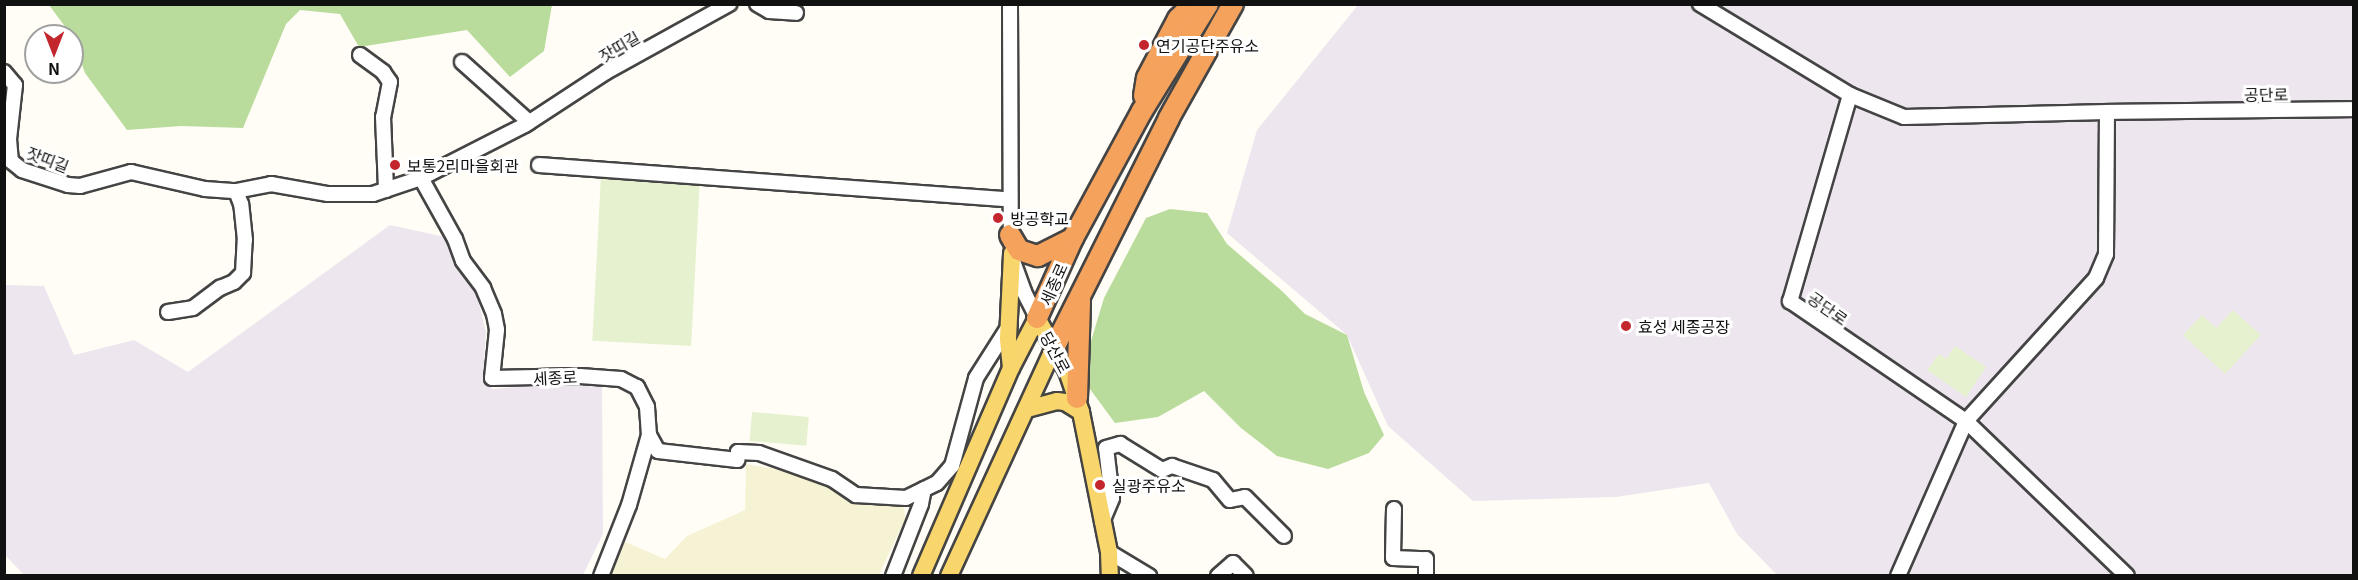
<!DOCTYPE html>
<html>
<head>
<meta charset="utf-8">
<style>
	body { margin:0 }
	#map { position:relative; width:2358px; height:580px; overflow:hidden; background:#fffdf5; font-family:Georgia,"Noto Sans KR",serif }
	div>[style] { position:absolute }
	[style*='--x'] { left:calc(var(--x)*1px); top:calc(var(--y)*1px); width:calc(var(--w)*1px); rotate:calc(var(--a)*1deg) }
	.industrial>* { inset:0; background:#eee6ef }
	.farmland>* { inset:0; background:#f6f3d4 }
	.forest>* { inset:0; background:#b9dc9c }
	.pitch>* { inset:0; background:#e6f2cf; transform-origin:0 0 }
	.roads { filter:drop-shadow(2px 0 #444) drop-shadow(-2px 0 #444) drop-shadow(0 2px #444) drop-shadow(0 -2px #444) }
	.minor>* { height:14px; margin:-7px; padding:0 7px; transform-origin:7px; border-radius:7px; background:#fff }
	.major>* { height:16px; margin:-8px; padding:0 8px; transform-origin:8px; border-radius:8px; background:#f9d66b }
	.highway>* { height:20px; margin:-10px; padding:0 10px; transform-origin:10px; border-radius:10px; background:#f5a25d }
	.dots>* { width:16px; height:16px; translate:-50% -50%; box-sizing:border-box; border:3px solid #fff; border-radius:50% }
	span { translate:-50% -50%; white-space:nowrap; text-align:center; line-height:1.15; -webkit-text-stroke:6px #fff; paint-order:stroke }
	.poi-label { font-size:16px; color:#111 }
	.left { translate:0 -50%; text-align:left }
	.street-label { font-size:16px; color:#111 }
	.frame { position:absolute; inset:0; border:6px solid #111; pointer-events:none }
	.north { position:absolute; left:24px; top:24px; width:60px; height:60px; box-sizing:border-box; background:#fff; border:2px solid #a0a0a0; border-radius:50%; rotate:180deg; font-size:16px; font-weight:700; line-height:24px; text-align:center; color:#111 }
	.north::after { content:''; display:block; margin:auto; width:21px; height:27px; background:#c4262e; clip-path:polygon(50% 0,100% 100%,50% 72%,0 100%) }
</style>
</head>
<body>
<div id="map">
	<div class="industrial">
		<i style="clip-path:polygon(1358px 5px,2353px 5px,2353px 575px,1777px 575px,1737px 534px,1709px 483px,1616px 497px,1473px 501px,1388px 426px,1347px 335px,1227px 233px,1257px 130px)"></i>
		<i style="clip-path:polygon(390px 225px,445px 237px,476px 292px,486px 332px,484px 359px,492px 389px,602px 380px,603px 534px,583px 575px,25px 576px,5px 555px,5px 285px,44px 286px,74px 355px,134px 340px,188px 372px)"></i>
	</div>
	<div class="farmland">
		<i style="clip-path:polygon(746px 464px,799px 473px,855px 501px,904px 502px,905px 519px,879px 575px,610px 576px,625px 542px,665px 559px,687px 536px,745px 510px)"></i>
	</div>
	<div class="forest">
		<i style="clip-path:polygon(49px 5px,552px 5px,544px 51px,510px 77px,467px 30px,359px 47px,340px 14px,300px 10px,286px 24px,243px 128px,181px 126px,127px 130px,85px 73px,72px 36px)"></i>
		<i style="clip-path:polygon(1170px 209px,1207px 213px,1227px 244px,1282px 291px,1305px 314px,1347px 335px,1364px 392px,1384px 435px,1369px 453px,1328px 469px,1277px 456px,1241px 428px,1204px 391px,1158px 417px,1115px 423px,1084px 381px,1091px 341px,1104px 298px,1146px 218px)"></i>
	</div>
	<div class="pitch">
		<i style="left:601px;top:175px;width:99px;height:166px;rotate:3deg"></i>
		<i style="clip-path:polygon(2233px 310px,2261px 335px,2225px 374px,2183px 335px,2202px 315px,2216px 328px)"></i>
		<i style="clip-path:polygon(1955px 346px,1986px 367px,1966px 397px,1927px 370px,1939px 354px,1946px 359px)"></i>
		<i style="left:752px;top:412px;width:57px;height:29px;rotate:5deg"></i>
	</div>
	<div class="roads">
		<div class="minor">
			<i style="--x:757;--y:4;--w:14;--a:30"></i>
			<i style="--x:769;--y:11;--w:27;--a:4"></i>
			<i style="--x:1010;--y:4;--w:238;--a:89.8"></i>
			<i style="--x:1700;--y:4;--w:175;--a:31.2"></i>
			<i style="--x:360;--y:55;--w:29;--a:36"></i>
			<i style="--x:383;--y:72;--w:12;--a:55"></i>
			<i style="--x:390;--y:82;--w:36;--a:101"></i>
			<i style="--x:383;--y:117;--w:73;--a:87.6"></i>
			<i style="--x:462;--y:62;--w:90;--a:41.8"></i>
			<i style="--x:4;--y:72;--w:17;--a:50"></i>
			<i style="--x:15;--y:85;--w:54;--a:96.3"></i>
			<i style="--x:9;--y:139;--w:22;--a:85"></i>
			<i style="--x:11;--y:161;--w:14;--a:39"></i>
			<i style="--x:22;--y:170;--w:48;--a:18.1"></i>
			<i style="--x:68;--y:185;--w:12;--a:5"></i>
			<i style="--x:80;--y:186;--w:53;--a:-15.4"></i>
			<i style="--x:131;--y:172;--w:76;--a:12.9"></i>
			<i style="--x:205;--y:189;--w:31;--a:4"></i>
			<i style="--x:236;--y:191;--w:36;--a:-11"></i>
			<i style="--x:271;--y:184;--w:58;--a:10"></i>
			<i style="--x:328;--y:194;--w:45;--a:0"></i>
			<i style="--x:373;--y:194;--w:51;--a:-18.4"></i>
			<i style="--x:421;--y:178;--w:117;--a:-27"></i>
			<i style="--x:525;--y:125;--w:97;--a:-33.2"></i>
			<i style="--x:606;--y:72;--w:141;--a:-28.9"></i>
			<i style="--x:2107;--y:112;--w:203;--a:178.6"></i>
			<i style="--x:1904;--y:117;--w:58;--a:-157.8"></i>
			<i style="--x:1850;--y:95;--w:215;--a:106.2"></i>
			<i style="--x:1790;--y:301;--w:213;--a:34.3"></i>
			<i style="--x:1966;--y:421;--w:223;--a:43.9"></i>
			<i style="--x:539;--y:165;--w:472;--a:4.2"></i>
			<i style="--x:421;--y:178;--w:70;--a:60.9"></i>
			<i style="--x:455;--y:239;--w:23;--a:70"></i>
			<i style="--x:463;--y:261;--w:34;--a:53"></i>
			<i style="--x:483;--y:288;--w:28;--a:67"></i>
			<i style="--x:494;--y:314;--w:16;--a:79"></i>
			<i style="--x:497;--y:330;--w:48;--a:95.9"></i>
			<i style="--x:492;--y:378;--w:88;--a:-1.3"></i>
			<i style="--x:580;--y:376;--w:41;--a:4.2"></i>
			<i style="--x:621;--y:379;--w:18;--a:27"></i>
			<i style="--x:637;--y:387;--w:22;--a:63"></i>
			<i style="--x:647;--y:407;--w:28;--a:86"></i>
			<i style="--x:649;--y:435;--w:73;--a:105.9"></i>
			<i style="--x:629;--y:505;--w:76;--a:111.5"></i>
			<i style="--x:1014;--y:264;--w:30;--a:70"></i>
			<i style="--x:1024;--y:292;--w:29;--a:63"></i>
			<i style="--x:168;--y:312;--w:25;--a:-9"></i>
			<i style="--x:193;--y:308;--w:34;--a:-37"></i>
			<i style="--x:220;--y:288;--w:15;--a:-23"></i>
			<i style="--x:234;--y:282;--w:13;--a:-45"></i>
			<i style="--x:243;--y:273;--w:33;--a:-87"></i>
			<i style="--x:245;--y:240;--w:36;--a:-96"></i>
			<i style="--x:241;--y:204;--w:14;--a:-111"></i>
			<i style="--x:649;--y:435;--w:18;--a:61"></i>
			<i style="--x:658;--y:451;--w:80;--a:6.5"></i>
			<i style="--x:737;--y:460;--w:8;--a:-83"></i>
			<i style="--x:738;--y:452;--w:21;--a:3"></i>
			<i style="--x:759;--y:453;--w:77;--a:19.6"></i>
			<i style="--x:832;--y:479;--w:29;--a:34"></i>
			<i style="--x:856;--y:495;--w:50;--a:3.4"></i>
			<i style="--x:906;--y:498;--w:34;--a:-26"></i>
			<i style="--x:937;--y:483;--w:23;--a:-49"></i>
			<i style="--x:952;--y:466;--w:91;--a:-74.7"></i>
			<i style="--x:976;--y:378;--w:62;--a:-57.6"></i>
			<i style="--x:1394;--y:509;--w:49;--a:91.2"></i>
			<i style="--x:1393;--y:558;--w:33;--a:2"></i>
			<i style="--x:1426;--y:559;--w:17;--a:90"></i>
			<i style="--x:1102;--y:522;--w:26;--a:-67"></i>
			<i style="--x:1112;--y:498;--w:50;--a:-96.8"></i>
			<i style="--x:1106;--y:448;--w:15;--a:-16"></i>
			<i style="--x:1120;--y:444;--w:49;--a:31.8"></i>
			<i style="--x:1162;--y:470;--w:11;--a:-22"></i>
			<i style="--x:1172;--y:466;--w:43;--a:18.9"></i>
			<i style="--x:1213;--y:480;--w:26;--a:50"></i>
			<i style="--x:1230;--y:500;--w:15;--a:-11"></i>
			<i style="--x:1245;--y:497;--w:55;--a:45"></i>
			<i style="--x:1109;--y:552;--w:47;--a:31"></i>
			<i style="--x:893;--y:576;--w:77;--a:-68.7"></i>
			<i style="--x:921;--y:504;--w:15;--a:-79"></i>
			<i style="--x:1218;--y:576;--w:20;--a:-41"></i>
			<i style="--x:1233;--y:563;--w:18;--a:45"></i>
			<i style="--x:1898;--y:576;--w:169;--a:-66.3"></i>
			<i style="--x:1966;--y:421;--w:193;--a:-47.7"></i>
			<i style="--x:2096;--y:278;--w:26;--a:-67"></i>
			<i style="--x:2106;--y:254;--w:142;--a:-89.6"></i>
			<i style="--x:2107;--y:112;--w:247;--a:-0.7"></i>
		</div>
		<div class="major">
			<i style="--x:1037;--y:318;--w:61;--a:60.5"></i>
			<i style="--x:1067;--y:371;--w:43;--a:71.1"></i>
			<i style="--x:1081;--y:412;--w:143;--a:78.7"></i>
			<i style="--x:1109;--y:552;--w:24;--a:88"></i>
			<i style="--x:1011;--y:368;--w:29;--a:-96"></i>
			<i style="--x:1008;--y:339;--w:86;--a:-87.3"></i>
			<i style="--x:1027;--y:409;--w:31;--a:-15"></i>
			<i style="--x:1057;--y:401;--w:8;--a:7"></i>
			<i style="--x:1065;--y:402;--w:19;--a:32"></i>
			<i style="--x:921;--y:576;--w:227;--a:-66.6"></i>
			<i style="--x:1011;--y:368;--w:56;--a:-62.5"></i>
			<i style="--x:949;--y:576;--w:251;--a:-65.3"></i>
		</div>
		<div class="highway">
			<i style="--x:1144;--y:96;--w:18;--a:-81"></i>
			<i style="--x:1147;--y:78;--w:67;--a:-62.3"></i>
			<i style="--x:1178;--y:19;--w:21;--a:-45"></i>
			<i style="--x:1010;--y:235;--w:17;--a:59"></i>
			<i style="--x:1019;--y:250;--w:20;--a:18"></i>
			<i style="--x:1038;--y:256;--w:39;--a:-27"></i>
			<i style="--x:1037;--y:318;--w:88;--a:-65.8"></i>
			<i style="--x:1073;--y:238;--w:145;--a:-61.5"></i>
			<i style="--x:1142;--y:111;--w:126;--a:-58.3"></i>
			<i style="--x:1054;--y:348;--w:257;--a:-63.4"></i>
			<i style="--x:1169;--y:118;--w:131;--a:-60.7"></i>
			<i style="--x:1077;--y:398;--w:97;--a:-88.2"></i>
		</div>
	</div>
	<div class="dots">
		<i style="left:1144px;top:45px;background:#c4262e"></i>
		<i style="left:395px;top:165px;background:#c4262e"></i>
		<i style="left:998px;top:218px;background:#c4262e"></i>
		<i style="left:1626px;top:326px;background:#c4262e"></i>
		<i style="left:1100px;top:485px;background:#c4262e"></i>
	</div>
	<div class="poi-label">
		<span class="left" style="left:1156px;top:45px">연기공단주유소</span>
		<span class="left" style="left:407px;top:165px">보통2리마을회관</span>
		<span class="left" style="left:1010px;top:218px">방공학교</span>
		<span class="left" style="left:1638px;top:326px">효성 세종공장</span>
		<span class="left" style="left:1112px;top:485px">실광주유소</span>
	</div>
	<div class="street-label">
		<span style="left:619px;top:46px;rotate:-30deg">잣띠길</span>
		<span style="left:2266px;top:94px;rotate:-1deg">공단로</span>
		<span style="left:48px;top:159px;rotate:21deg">잣띠길</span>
		<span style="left:1053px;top:284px;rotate:-66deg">세종로</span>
		<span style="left:1828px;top:308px;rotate:35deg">공단로</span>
		<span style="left:1056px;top:352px;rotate:62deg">당산로</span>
		<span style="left:555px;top:377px;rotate:-3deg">세종로</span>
	</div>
	<div class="frame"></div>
	<div class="north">N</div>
</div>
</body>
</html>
